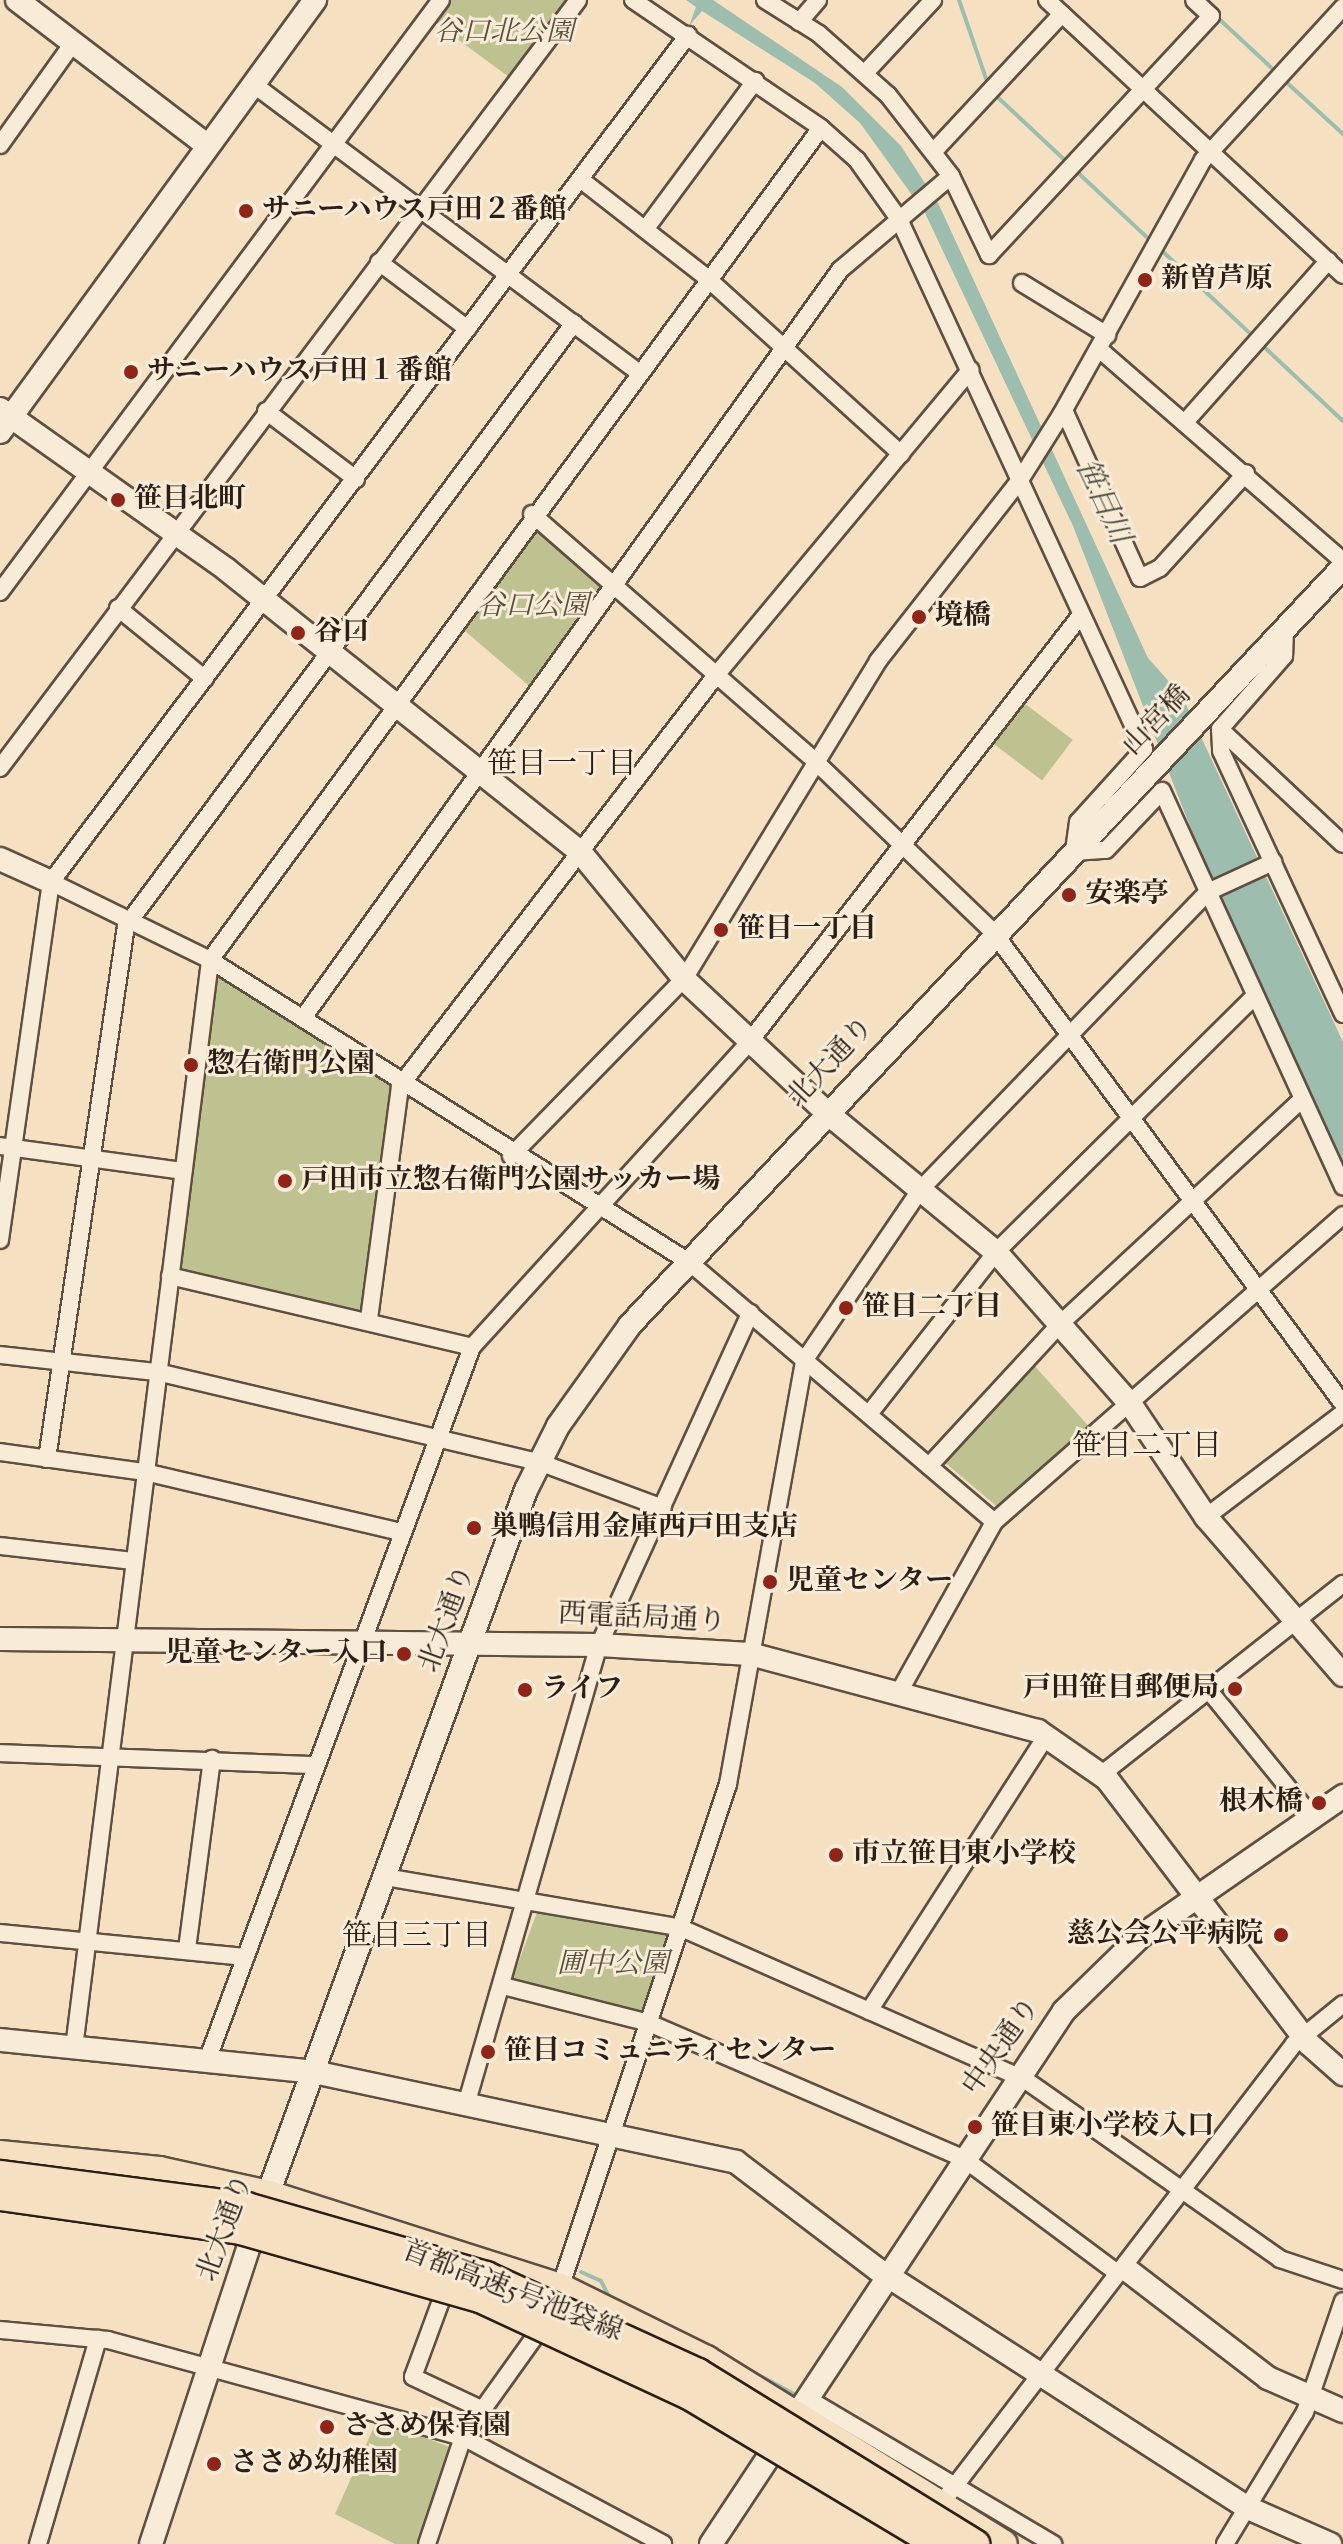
<!DOCTYPE html>
<html>
<head>
<meta charset="utf-8">
<style>
	body { margin:0 }
	#map { position:relative; width:1343px; height:2544px; overflow:hidden; background:#f5e0c1; font-family:"Sorts Mill Goudy","Noto Serif JP",serif }
	div>[style] { position:absolute }
	[style*='--x'] { left:calc(var(--x)*1px); top:calc(var(--y)*1px); width:calc(var(--w)*1px); rotate:calc(var(--a)*1deg) }
	.green>* { inset:0; background:#bec291; transform-origin:0 0 }
	.water>* { inset:0; background:#9dbdaf }
	.stream>* { height:4px; margin:-2px; padding:0 2px; transform-origin:2px; border-radius:2px; background:#9dbdaf }
	.roads { filter:drop-shadow(2px 0 #5f4f40) drop-shadow(-2px 0 #5f4f40) drop-shadow(0 2px #5f4f40) drop-shadow(0 -2px #5f4f40) }
	.street>* { height:16px; margin:-8px; padding:0 8px; transform-origin:8px; border-radius:8px; background:#f8ebd7 }
	.secondary>* { height:22px; margin:-11px; padding:0 11px; transform-origin:11px; border-radius:11px; background:#f8ebd7 }
	.highway>* { height:28px; margin:-14px; padding:0 14px; transform-origin:14px; border-radius:14px; background:#f5e0c1 }
	.bridges { filter:drop-shadow(2px 0 #2d1f15) drop-shadow(-2px 0 #2d1f15) drop-shadow(0 2px #2d1f15) drop-shadow(0 -2px #2d1f15) }
	.highway-bridge>* { height:28px; margin:-14px; padding:0 14px; transform-origin:14px; border-radius:14px; background:#f5e0c1 }
	.dots>* { width:22px; height:22px; translate:-50% -50%; box-sizing:border-box; border:4px solid #f8ebd7; border-radius:50% }
	span { translate:-50% -50%; white-space:nowrap; text-align:center; line-height:1.15; -webkit-text-stroke:6px #f8ebd7; paint-order:stroke }
	.park-label { font-size:28px; color:#58503a; font-style:italic }
	.poi-label { font-size:28px; color:#2d1f15; font-weight:700 }
	.left { translate:0 -50%; text-align:left }
	.right { translate:-100% -50%; text-align:right }
	.street-label { font-size:28px; color:#2d1f15 }
	.water-label { font-size:30px; color:#4f4e43; font-style:italic }
	.neighbourhood-label { font-size:30px; color:#2d1f15 }
</style>
</head>
<body>
<div id="map">
	<div class="green">
		<i style="clip-path:polygon(445px 0,573px 0,513px 80px,430px 19px)"></i>
		<i style="clip-path:polygon(532px 520px,608px 589px,535px 691px,458px 625px)"></i>
		<i style="left:1024px;top:703px;width:61px;height:51px;rotate:37deg"></i>
		<i style="clip-path:polygon(210px 960px,400px 1086px,369px 1319px,170px 1276px)"></i>
		<i style="clip-path:polygon(1032px 1363px,1093px 1431px,1001px 1510px,942px 1460px)"></i>
		<i style="clip-path:polygon(539px 1907px,667px 1931px,647px 2015px,517px 1986px,512px 1980px)"></i>
		<i style="clip-path:polygon(377px 2420px,450px 2447px,420px 2544px,395px 2544px,335px 2514px)"></i>
	</div>
	<div class="water">
		<i style="clip-path:polygon(686px 0,713px 0,842px 87px,901px 146px,939px 205px,1148px 658px,1182px 696px,1343px 1042px,1343px 1161px,1210px 878px,1073px 526px,925px 213px,860px 123px,815px 83px,702px 11px,689px 26px,696px 7px)"></i>
	</div>
	<div class="stream">
		<i style="--x:959;--y:0;--w:89;--a:71"></i>
		<i style="--x:1218;--y:18;--w:82;--a:43"></i>
		<i style="--x:1284;--y:80;--w:80;--a:42.5"></i>
		<i style="--x:992;--y:92;--w:104;--a:43.1"></i>
		<i style="--x:1074;--y:169;--w:107;--a:43.1"></i>
		<i style="--x:1159;--y:248;--w:132;--a:43.2"></i>
		<i style="--x:1261;--y:344;--w:112;--a:43.2"></i>
		<i style="--x:581;--y:2272;--w:22;--a:24"></i>
		<i style="--x:601;--y:2281;--w:20;--a:63"></i>
		<i style="--x:662;--y:2323;--w:150;--a:28.3"></i>
	</div>
	<div class="roads">
		<div class="street">
			<i style="--x:633;--y:0;--w:227;--a:34.2"></i>
			<i style="--x:821;--y:128;--w:48;--a:41.6"></i>
			<i style="--x:857;--y:160;--w:72;--a:54.6"></i>
			<i style="--x:899;--y:219;--w:584;--a:65.19"></i>
			<i style="--x:1144;--y:749;--w:98;--a:132.1"></i>
			<i style="--x:1078;--y:822;--w:30;--a:98"></i>
			<i style="--x:1074;--y:852;--w:32;--a:-4"></i>
			<i style="--x:1106;--y:850;--w:81;--a:-46.5"></i>
			<i style="--x:1162;--y:791;--w:435;--a:65.4"></i>
			<i style="--x:765;--y:0;--w:64;--a:32.2"></i>
			<i style="--x:819;--y:34;--w:92;--a:41.5"></i>
			<i style="--x:888;--y:95;--w:103;--a:52.1"></i>
			<i style="--x:951;--y:176;--w:88;--a:64.3"></i>
			<i style="--x:989;--y:255;--w:326;--a:-47.1"></i>
			<i style="--x:1211;--y:16;--w:23;--a:-137"></i>
			<i style="--x:1047;--y:0;--w:404;--a:42.9"></i>
			<i style="--x:799;--y:22;--w:29;--a:-49"></i>
			<i style="--x:865;--y:73;--w:100;--a:-47"></i>
			<i style="--x:253;--y:84;--w:479;--a:36.8"></i>
			<i style="--x:0;--y:145;--w:125;--a:-54.4"></i>
			<i style="--x:935;--y:150;--w:186;--a:-47"></i>
			<i style="--x:580;--y:179;--w:161;--a:37.9"></i>
			<i style="--x:707;--y:278;--w:262;--a:42.2"></i>
			<i style="--x:647;--y:227;--w:182;--a:-53.5"></i>
			<i style="--x:379;--y:262;--w:111;--a:37"></i>
			<i style="--x:1022;--y:283;--w:100;--a:31.5"></i>
			<i style="--x:1099;--y:349;--w:323;--a:41"></i>
			<i style="--x:1064;--y:410;--w:184;--a:65.7"></i>
			<i style="--x:1140;--y:578;--w:22;--a:-27"></i>
			<i style="--x:1160;--y:568;--w:128;--a:-47.8"></i>
			<i style="--x:266;--y:411;--w:113;--a:37.1"></i>
			<i style="--x:1187;--y:420;--w:213;--a:-48.4"></i>
			<i style="--x:532;--y:514;--w:378;--a:41.1"></i>
			<i style="--x:817;--y:763;--w:245;--a:43.8"></i>
			<i style="--x:994;--y:933;--w:586;--a:53.46"></i>
			<i style="--x:0;--y:592;--w:738;--a:-53.32"></i>
			<i style="--x:118;--y:608;--w:112;--a:39.2"></i>
			<i style="--x:1285;--y:630;--w:26;--a:92"></i>
			<i style="--x:1284;--y:656;--w:97;--a:131.2"></i>
			<i style="--x:1220;--y:729;--w:22;--a:87"></i>
			<i style="--x:1221;--y:751;--w:290;--a:65.1"></i>
			<i style="--x:1220;--y:729;--w:168;--a:43.1"></i>
			<i style="--x:0;--y:768;--w:961;--a:-53.03"></i>
			<i style="--x:51;--y:882;--w:177;--a:26.1"></i>
			<i style="--x:210;--y:960;--w:566;--a:32.23"></i>
			<i style="--x:689;--y:1262;--w:401;--a:40.4"></i>
			<i style="--x:303;--y:1018;--w:921;--a:-54.32"></i>
			<i style="--x:840;--y:270;--w:145;--a:-40.3"></i>
			<i style="--x:0;--y:1146;--w:185;--a:7.8"></i>
			<i style="--x:511;--y:1156;--w:248;--a:-45.7"></i>
			<i style="--x:684;--y:979;--w:373;--a:-58.6"></i>
			<i style="--x:878;--y:661;--w:230;--a:-51.9"></i>
			<i style="--x:1020;--y:480;--w:77;--a:-57.8"></i>
			<i style="--x:1061;--y:415;--w:292;--a:-60.9"></i>
			<i style="--x:1203;--y:160;--w:207;--a:-47.5"></i>
			<i style="--x:0;--y:1240;--w:362;--a:-81.9"></i>
			<i style="--x:51;--y:882;--w:1060;--a:-53.05"></i>
			<i style="--x:170;--y:1276;--w:310;--a:13.2"></i>
			<i style="--x:369;--y:1319;--w:235;--a:-82.4"></i>
			<i style="--x:400;--y:1086;--w:520;--a:-52.42"></i>
			<i style="--x:717;--y:674;--w:396;--a:-50.2"></i>
			<i style="--x:0;--y:1355;--w:158;--a:6.2"></i>
			<i style="--x:157;--y:1372;--w:392;--a:13.3"></i>
			<i style="--x:539;--y:1462;--w:132;--a:20.4"></i>
			<i style="--x:869;--y:1414;--w:206;--a:-51.9"></i>
			<i style="--x:996;--y:1252;--w:364;--a:-44.7"></i>
			<i style="--x:0;--y:1452;--w:146;--a:7.9"></i>
			<i style="--x:145;--y:1472;--w:263;--a:13.2"></i>
			<i style="--x:47;--y:1459;--w:539;--a:-81.57"></i>
			<i style="--x:126;--y:926;--w:751;--a:-53.39"></i>
			<i style="--x:929;--y:1466;--w:192;--a:-47.3"></i>
			<i style="--x:1059;--y:1325;--w:332;--a:-42.9"></i>
			<i style="--x:1206;--y:1517;--w:172;--a:-37.2"></i>
			<i style="--x:0;--y:1546;--w:135;--a:6.4"></i>
			<i style="--x:1206;--y:1687;--w:169;--a:50.8"></i>
			<i style="--x:898;--y:1694;--w:197;--a:-60.8"></i>
			<i style="--x:994;--y:1522;--w:465;--a:-41.3"></i>
			<i style="--x:0;--y:1753;--w:316;--a:2.2"></i>
			<i style="--x:1102;--y:1774;--w:307;--a:-38.3"></i>
			<i style="--x:385;--y:1877;--w:298;--a:9.7"></i>
			<i style="--x:679;--y:1927;--w:377;--a:23.8"></i>
			<i style="--x:1024;--y:2079;--w:313;--a:35.1"></i>
			<i style="--x:1280;--y:2259;--w:66;--a:18.4"></i>
			<i style="--x:0;--y:1933;--w:246;--a:5.6"></i>
			<i style="--x:187;--y:1949;--w:192;--a:-82.5"></i>
			<i style="--x:503;--y:1986;--w:151;--a:14.2"></i>
			<i style="--x:649;--y:2023;--w:342;--a:23.3"></i>
			<i style="--x:963;--y:2158;--w:191;--a:36.7"></i>
			<i style="--x:869;--y:2011;--w:328;--a:-57.2"></i>
			<i style="--x:74;--y:2048;--w:1096;--a:-82.87"></i>
			<i style="--x:210;--y:960;--w:1032;--a:-53.71"></i>
			<i style="--x:207;--y:2061;--w:762;--a:-69.64"></i>
			<i style="--x:472;--y:1347;--w:413;--a:-47.7"></i>
			<i style="--x:750;--y:1041;--w:539;--a:-52.15"></i>
			<i style="--x:466;--y:2105;--w:479;--a:-73.9"></i>
			<i style="--x:599;--y:1645;--w:365;--a:-65.5"></i>
			<i style="--x:560;--y:2288;--w:531;--a:-71.57"></i>
			<i style="--x:728;--y:1784;--w:430;--a:-79.8"></i>
			<i style="--x:804;--y:1361;--w:208;--a:-55.8"></i>
			<i style="--x:921;--y:1189;--w:413;--a:-46"></i>
			<i style="--x:1208;--y:892;--w:72;--a:-24.8"></i>
			<i style="--x:442;--y:2298;--w:84;--a:110.2"></i>
			<i style="--x:413;--y:2377;--w:77;--a:25.2"></i>
			<i style="--x:0;--y:2330;--w:108;--a:5.3"></i>
			<i style="--x:108;--y:2340;--w:368;--a:15.3"></i>
			<i style="--x:463;--y:2437;--w:227;--a:28.1"></i>
			<i style="--x:808;--y:2399;--w:285;--a:30.6"></i>
			<i style="--x:941;--y:2504;--w:580;--a:-52.5"></i>
			<i style="--x:1294;--y:2044;--w:63;--a:-39.2"></i>
			<i style="--x:38;--y:2544;--w:214;--a:-73.7"></i>
			<i style="--x:427;--y:2544;--w:113;--a:-71.4"></i>
			<i style="--x:463;--y:2437;--w:125;--a:-54.4"></i>
			<i style="--x:1225;--y:2544;--w:154;--a:-58.8"></i>
			<i style="--x:1305;--y:2412;--w:117;--a:-71.1"></i>
		</div>
		<div class="secondary">
			<i style="--x:17;--y:0;--w:240;--a:37.4"></i>
			<i style="--x:0;--y:409;--w:278;--a:35.3"></i>
			<i style="--x:227;--y:570;--w:453;--a:38.6"></i>
			<i style="--x:581;--y:853;--w:163;--a:50.7"></i>
			<i style="--x:684;--y:979;--w:195;--a:43.1"></i>
			<i style="--x:826;--y:1112;--w:220;--a:39.5"></i>
			<i style="--x:996;--y:1252;--w:204;--a:48.6"></i>
			<i style="--x:1131;--y:1405;--w:135;--a:56.2"></i>
			<i style="--x:1206;--y:1517;--w:209;--a:49.1"></i>
			<i style="--x:0;--y:432;--w:535;--a:-53.9"></i>
			<i style="--x:0;--y:859;--w:56;--a:24.3"></i>
			<i style="--x:0;--y:1639;--w:599;--a:0.57"></i>
			<i style="--x:599;--y:1645;--w:151;--a:3.4"></i>
			<i style="--x:750;--y:1654;--w:298;--a:15"></i>
			<i style="--x:1038;--y:1731;--w:84;--a:34.8"></i>
			<i style="--x:1107;--y:1779;--w:332;--a:52.7"></i>
			<i style="--x:1308;--y:2043;--w:47;--a:41.5"></i>
			<i style="--x:0;--y:2040;--w:316;--a:5.8"></i>
			<i style="--x:314;--y:2072;--w:431;--a:12"></i>
			<i style="--x:736;--y:2162;--w:177;--a:37.2"></i>
			<i style="--x:877;--y:2269;--w:439;--a:32.8"></i>
			<i style="--x:1246;--y:2507;--w:92;--a:23.8"></i>
			<i style="--x:1126;--y:2269;--w:179;--a:37.5"></i>
			<i style="--x:1268;--y:2378;--w:82;--a:23.7"></i>
			<i style="--x:151;--y:2544;--w:314;--a:-71.8"></i>
			<i style="--x:249;--y:2246;--w:805;--a:-69.88"></i>
			<i style="--x:526;--y:1490;--w:72;--a:-63.4"></i>
			<i style="--x:558;--y:1426;--w:124;--a:-54.5"></i>
			<i style="--x:630;--y:1325;--w:1041;--a:-46.75"></i>
			<i style="--x:711;--y:2544;--w:639;--a:-56.48"></i>
			<i style="--x:1064;--y:2011;--w:107;--a:-44.2"></i>
			<i style="--x:1141;--y:1936;--w:246;--a:-34.7"></i>
		</div>
		<div class="highway">
			<i style="--x:0;--y:2155;--w:160;--a:5.7"></i>
			<i style="--x:159;--y:2171;--w:113;--a:12.3"></i>
			<i style="--x:269;--y:2195;--w:305;--a:17.7"></i>
			<i style="--x:560;--y:2288;--w:163;--a:26.3"></i>
			<i style="--x:706;--y:2360;--w:349;--a:31.8"></i>
		</div>
	</div>
	<div class="bridges">
		<div class="highway-bridge">
			<i style="--x:0;--y:2175;--w:249;--a:7.4"></i>
			<i style="--x:247;--y:2207;--w:249;--a:16.1"></i>
			<i style="--x:486;--y:2276;--w:233;--a:24.6"></i>
			<i style="--x:698;--y:2373;--w:326;--a:31.7"></i>
			<i style="--x:0;--y:2196;--w:243;--a:8"></i>
			<i style="--x:241;--y:2230;--w:248;--a:15.9"></i>
			<i style="--x:480;--y:2298;--w:230;--a:24.9"></i>
			<i style="--x:689;--y:2395;--w:290;--a:30.9"></i>
		</div>
	</div>
	<div class="dots">
		<i style="left:246px;top:211px;background:#8f2418"></i>
		<i style="left:1145px;top:280px;background:#8f2418"></i>
		<i style="left:131px;top:372px;background:#8f2418"></i>
		<i style="left:118px;top:500px;background:#8f2418"></i>
		<i style="left:919px;top:617px;background:#8f2418"></i>
		<i style="left:298px;top:633px;background:#8f2418"></i>
		<i style="left:1069px;top:895px;background:#8f2418"></i>
		<i style="left:721px;top:930px;background:#8f2418"></i>
		<i style="left:191px;top:1065px;background:#8f2418"></i>
		<i style="left:285px;top:1181px;background:#8f2418"></i>
		<i style="left:846px;top:1308px;background:#8f2418"></i>
		<i style="left:474px;top:1528px;background:#8f2418"></i>
		<i style="left:770px;top:1582px;background:#8f2418"></i>
		<i style="left:404px;top:1654px;background:#8f2418"></i>
		<i style="left:1235px;top:1689px;background:#8f2418"></i>
		<i style="left:525px;top:1690px;background:#8f2418"></i>
		<i style="left:1319px;top:1803px;background:#8f2418"></i>
		<i style="left:836px;top:1855px;background:#8f2418"></i>
		<i style="left:1281px;top:1935px;background:#8f2418"></i>
		<i style="left:488px;top:2052px;background:#8f2418"></i>
		<i style="left:975px;top:2127px;background:#8f2418"></i>
		<i style="left:327px;top:2427px;background:#8f2418"></i>
		<i style="left:214px;top:2464px;background:#8f2418"></i>
	</div>
	<div class="park-label">
		<span style="left:504px;top:33px">谷口北公園</span>
		<span style="left:533px;top:607px">谷口公園</span>
		<span style="left:613px;top:1965px">圃中公園</span>
	</div>
	<div class="poi-label">
		<span class="left" style="left:262px;top:211px">サニーハウス戸田２番館</span>
		<span class="left" style="left:1161px;top:280px">新曽芦原</span>
		<span class="left" style="left:147px;top:372px">サニーハウス戸田１番館</span>
		<span class="left" style="left:134px;top:500px">笹目北町</span>
		<span class="left" style="left:935px;top:617px">境橋</span>
		<span class="left" style="left:314px;top:633px">谷口</span>
		<span class="left" style="left:1085px;top:895px">安楽亭</span>
		<span class="left" style="left:737px;top:930px">笹目一丁目</span>
		<span class="left" style="left:207px;top:1065px">惣右衛門公園</span>
		<span class="left" style="left:301px;top:1181px">戸田市立惣右衛門公園サッカー場</span>
		<span class="left" style="left:862px;top:1308px">笹目二丁目</span>
		<span class="left" style="left:490px;top:1528px">巣鴨信用金庫西戸田支店</span>
		<span class="left" style="left:786px;top:1582px">児童センター</span>
		<span class="right" style="left:388px;top:1654px">児童センター入口</span>
		<span class="right" style="left:1219px;top:1689px">戸田笹目郵便局</span>
		<span class="left" style="left:541px;top:1690px">ライフ</span>
		<span class="right" style="left:1303px;top:1803px">根木橋</span>
		<span class="left" style="left:852px;top:1855px">市立笹目東小学校</span>
		<span class="right" style="left:1263px;top:1935px">慈公会公平病院</span>
		<span class="left" style="left:504px;top:2052px">笹目コミュニティセンター</span>
		<span class="left" style="left:991px;top:2127px">笹目東小学校入口</span>
		<span class="left" style="left:343px;top:2427px">ささめ保育園</span>
		<span class="left" style="left:230px;top:2464px">ささめ幼稚園</span>
	</div>
	<div class="street-label">
		<span style="left:1157px;top:721px;rotate:-46deg">山宮橋</span>
		<span style="left:831px;top:1063px;rotate:-47deg">北大通り</span>
		<span style="left:448px;top:1619px;rotate:-70deg">北大通り</span>
		<span style="left:642px;top:1619px;rotate:3deg">西電話局通り</span>
		<span style="left:1002px;top:2047px;rotate:-55deg">中央通り</span>
		<span style="left:226px;top:2228px;rotate:-70deg">北大通り</span>
		<span style="left:512px;top:2292px;rotate:21deg">首都高速5号池袋線</span>
	</div>
	<div class="water-label">
		<span style="left:1101px;top:502px;rotate:65deg">笹目川</span>
	</div>
	<div class="neighbourhood-label">
		<span style="left:562px;top:766px">笹目一丁目</span>
		<span style="left:1147px;top:1448px">笹目二丁目</span>
		<span style="left:417px;top:1938px">笹目三丁目</span>
	</div>
</div>
</body>
</html>
